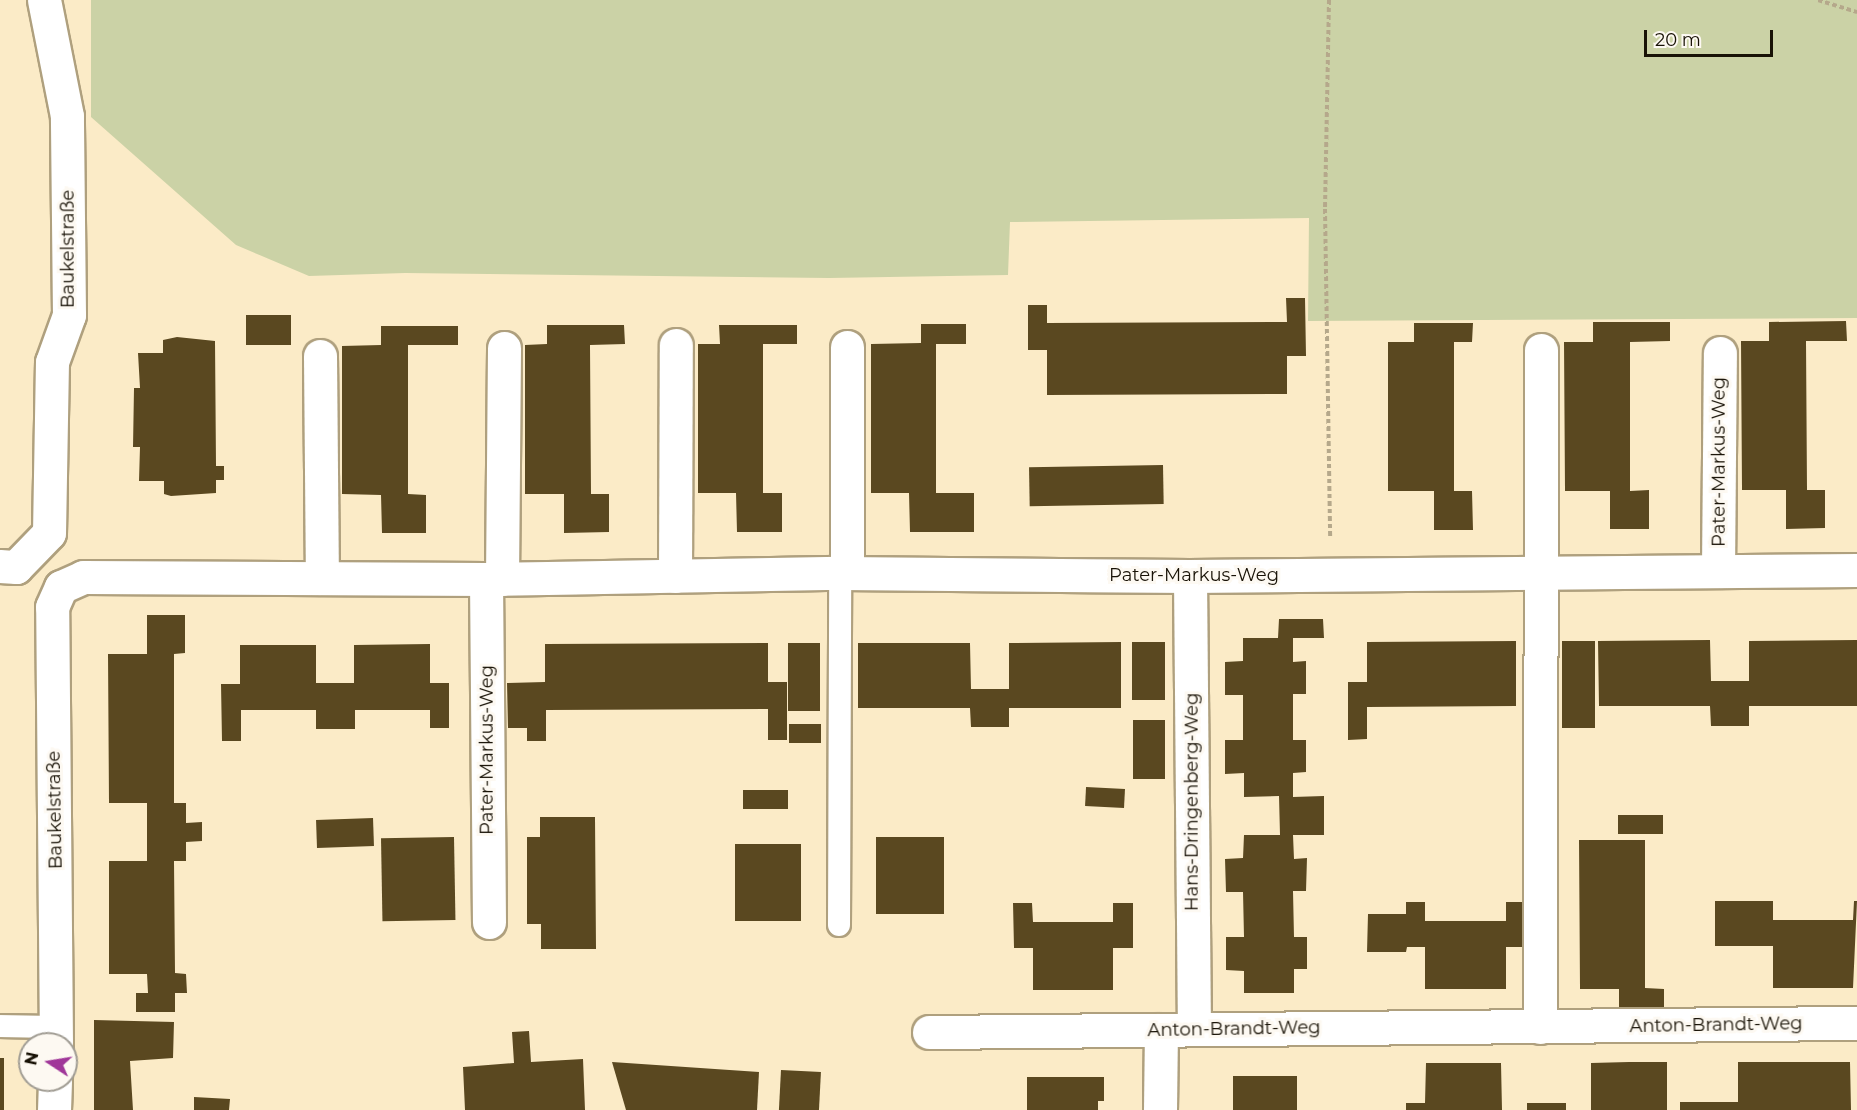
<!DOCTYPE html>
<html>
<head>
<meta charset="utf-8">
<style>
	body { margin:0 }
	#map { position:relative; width:1857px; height:1110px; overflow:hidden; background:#fbebc7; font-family:Montserrat,sans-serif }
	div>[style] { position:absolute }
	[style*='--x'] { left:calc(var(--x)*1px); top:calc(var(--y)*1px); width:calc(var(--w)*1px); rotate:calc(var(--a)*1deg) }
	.green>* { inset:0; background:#cbd2a6 }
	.building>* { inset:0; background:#5a4820; transform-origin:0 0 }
	.path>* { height:4px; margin-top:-2px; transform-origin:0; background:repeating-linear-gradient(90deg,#b5a88b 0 4.5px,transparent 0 7.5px) }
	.roads { filter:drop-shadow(2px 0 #afa07e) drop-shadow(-2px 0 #afa07e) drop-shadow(0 2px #afa07e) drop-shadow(0 -2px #afa07e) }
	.service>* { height:22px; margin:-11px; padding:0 11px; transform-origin:11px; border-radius:11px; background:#fff }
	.minor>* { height:33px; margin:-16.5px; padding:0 16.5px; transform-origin:16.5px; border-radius:16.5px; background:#fff }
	span { translate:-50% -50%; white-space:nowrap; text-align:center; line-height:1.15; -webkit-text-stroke:6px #fdf9f2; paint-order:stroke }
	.street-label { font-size:18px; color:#181206 }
	.north { position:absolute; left:18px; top:1032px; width:60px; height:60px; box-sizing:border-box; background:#fdf9f2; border:2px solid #a19d94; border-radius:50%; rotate:282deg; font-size:16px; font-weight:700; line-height:24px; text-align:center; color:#181206 }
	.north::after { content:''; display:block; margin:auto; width:21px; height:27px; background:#a03799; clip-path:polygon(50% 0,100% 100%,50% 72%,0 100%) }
	.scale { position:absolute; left:1644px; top:30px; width:129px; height:27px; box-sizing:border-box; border:3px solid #181206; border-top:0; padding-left:8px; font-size:18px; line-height:21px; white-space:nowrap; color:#181206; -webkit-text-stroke:4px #fdf9f2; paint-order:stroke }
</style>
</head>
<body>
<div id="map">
	<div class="green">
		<i style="clip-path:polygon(91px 0,1857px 0,1857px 318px,1308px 321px,1309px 218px,1010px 222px,1008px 275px,829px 278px,405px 273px,309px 276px,236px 245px,91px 117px)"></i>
	</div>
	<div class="building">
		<i style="clip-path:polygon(1286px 298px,1305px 298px,1306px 356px,1287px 356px,1287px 394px,1047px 395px,1047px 350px,1028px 350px,1028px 305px,1047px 305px,1047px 323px,1287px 322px)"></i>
		<i style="left:246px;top:315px;width:45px;height:30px"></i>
		<i style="clip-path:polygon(1846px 321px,1847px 341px,1806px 341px,1807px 490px,1825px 490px,1825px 528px,1786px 529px,1786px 490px,1742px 490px,1741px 341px,1769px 341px,1769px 322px)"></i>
		<i style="clip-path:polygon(1593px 322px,1670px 322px,1670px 341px,1630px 342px,1630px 491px,1649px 490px,1649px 529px,1610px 529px,1610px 491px,1565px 491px,1564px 342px,1593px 342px)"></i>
		<i style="clip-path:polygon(1414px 323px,1473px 323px,1472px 342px,1454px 342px,1454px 491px,1472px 491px,1473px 530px,1434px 530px,1434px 491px,1388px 491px,1388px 342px,1414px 342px)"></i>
		<i style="clip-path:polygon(921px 324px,966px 324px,966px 344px,936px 344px,936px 493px,974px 493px,974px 532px,910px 532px,909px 493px,871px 493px,871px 344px,921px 343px)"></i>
		<i style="clip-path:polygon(547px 325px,624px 325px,625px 344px,590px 345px,591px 494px,609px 494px,609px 532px,564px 533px,564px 494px,525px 494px,525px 345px,547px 344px)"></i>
		<i style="clip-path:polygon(719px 325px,797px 325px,797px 344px,763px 344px,763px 493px,782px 493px,782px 532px,737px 532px,736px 493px,698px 493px,698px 344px,720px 344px)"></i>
		<i style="clip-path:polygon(381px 326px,458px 326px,458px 345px,408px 345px,408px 494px,426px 495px,426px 533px,382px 533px,381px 495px,342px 494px,342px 346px,381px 345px)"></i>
		<i style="clip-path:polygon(177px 337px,215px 341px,216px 466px,224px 466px,224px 480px,216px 480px,216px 493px,171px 496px,164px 494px,164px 481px,139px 481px,140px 447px,133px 447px,134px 388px,140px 388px,138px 353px,163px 353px,163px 340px)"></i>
		<i style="left:1163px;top:465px;width:39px;height:134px;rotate:89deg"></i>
		<i style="clip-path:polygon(147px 615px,185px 615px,185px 653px,174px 654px,174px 803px,186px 803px,186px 823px,202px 822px,202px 841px,186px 842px,186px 861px,174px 861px,175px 973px,186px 974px,187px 993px,175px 993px,175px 1012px,136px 1012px,136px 993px,148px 993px,147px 974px,109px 974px,109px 861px,147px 861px,147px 803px,109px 803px,108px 654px,147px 654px)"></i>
		<i style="clip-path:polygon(1279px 619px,1323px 619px,1324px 638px,1293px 638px,1293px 662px,1306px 661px,1306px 694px,1293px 694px,1293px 740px,1306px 740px,1306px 772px,1293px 773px,1293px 797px,1324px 796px,1324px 835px,1293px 835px,1294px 859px,1307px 858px,1306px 891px,1293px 891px,1294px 937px,1307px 937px,1307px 969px,1294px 969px,1294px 993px,1244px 993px,1244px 971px,1226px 970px,1226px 937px,1244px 937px,1243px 892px,1226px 892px,1225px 859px,1243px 858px,1244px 835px,1280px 835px,1279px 796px,1244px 797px,1244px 773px,1225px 774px,1225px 740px,1243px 740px,1243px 695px,1225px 695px,1225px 662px,1243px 661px,1243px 638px,1278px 638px)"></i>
		<i style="clip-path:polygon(1710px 640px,1711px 681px,1749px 681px,1749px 641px,1857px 640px,1857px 706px,1749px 706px,1749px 726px,1711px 726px,1710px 706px,1599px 706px,1598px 641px)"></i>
		<i style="clip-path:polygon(1516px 641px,1516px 706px,1367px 707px,1367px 739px,1348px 740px,1348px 682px,1367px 682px,1367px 642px)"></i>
		<i style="left:1562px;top:641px;width:33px;height:87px"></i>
		<i style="clip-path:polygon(1121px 642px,1121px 708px,1009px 708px,1009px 727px,971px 727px,970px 708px,858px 708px,858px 643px,970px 643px,971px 689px,1009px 689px,1009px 643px)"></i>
		<i style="left:1132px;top:642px;width:33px;height:58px"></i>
		<i style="clip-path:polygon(768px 643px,768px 682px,787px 682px,787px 740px,768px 740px,768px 709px,546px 710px,546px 741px,527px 741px,527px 728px,508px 728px,507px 683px,545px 682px,545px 644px)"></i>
		<i style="left:820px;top:643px;width:68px;height:32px;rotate:90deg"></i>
		<i style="clip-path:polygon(430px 644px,430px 683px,449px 683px,449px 728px,430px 728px,430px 710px,355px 710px,355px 729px,316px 729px,316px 710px,241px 710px,241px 741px,222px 741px,221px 684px,240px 684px,240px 645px,316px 645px,316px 683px,354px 683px,354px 645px)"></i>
		<i style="left:1133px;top:720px;width:32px;height:59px"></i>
		<i style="left:789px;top:724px;width:32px;height:19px"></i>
		<i style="left:1125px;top:789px;width:19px;height:39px;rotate:93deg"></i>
		<i style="left:743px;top:790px;width:45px;height:19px"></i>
		<i style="left:1618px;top:815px;width:45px;height:19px"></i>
		<i style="clip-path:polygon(540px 817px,595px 817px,596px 949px,541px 949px,541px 924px,527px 924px,527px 837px,540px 837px)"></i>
		<i style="left:373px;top:818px;width:28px;height:57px;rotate:88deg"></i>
		<i style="left:454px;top:837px;width:83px;height:73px;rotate:89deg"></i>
		<i style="left:876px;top:837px;width:68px;height:77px"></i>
		<i style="clip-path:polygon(1579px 840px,1645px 840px,1645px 988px,1664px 989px,1664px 1007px,1619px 1007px,1619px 989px,1580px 989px)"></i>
		<i style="left:735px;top:844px;width:66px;height:77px"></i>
		<i style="clip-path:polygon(1715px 901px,1773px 901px,1773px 920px,1853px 920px,1854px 901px,1857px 901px,1853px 988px,1773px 988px,1773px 946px,1715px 946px)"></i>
		<i style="clip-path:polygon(1406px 902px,1425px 902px,1425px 921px,1506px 921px,1506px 902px,1525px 902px,1525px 947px,1506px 947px,1506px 989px,1425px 989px,1425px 947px,1407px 947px,1406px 952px,1367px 952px,1368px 914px,1406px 914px)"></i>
		<i style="clip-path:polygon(1013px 903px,1032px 903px,1033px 922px,1113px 922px,1113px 903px,1133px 903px,1133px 948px,1113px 948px,1113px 990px,1033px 990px,1033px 948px,1014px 948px)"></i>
		<i style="clip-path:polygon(94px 1020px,174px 1022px,173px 1058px,130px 1061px,133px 1110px,94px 1110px)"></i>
		<i style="clip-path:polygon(529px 1031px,531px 1062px,583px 1059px,585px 1110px,465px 1110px,463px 1067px,514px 1063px,512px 1032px)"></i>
		<i style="left:0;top:1058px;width:4px;height:52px"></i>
		<i style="clip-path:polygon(612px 1062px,759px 1072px,757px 1110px,626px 1110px)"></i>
		<i style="clip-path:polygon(1629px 1062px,1667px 1062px,1667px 1110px,1591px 1110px,1591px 1063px)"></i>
		<i style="clip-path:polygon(1738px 1062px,1850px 1062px,1851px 1110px,1680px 1110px,1680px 1102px,1738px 1102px)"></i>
		<i style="clip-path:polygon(1426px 1063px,1501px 1063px,1502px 1110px,1406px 1110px,1406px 1103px,1425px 1103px)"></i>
		<i style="left:781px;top:1070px;width:40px;height:40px;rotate:3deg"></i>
		<i style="left:1233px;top:1076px;width:64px;height:34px"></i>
		<i style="clip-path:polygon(1027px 1077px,1104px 1077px,1104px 1101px,1098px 1101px,1098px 1110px,1027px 1110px)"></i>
		<i style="clip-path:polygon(194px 1097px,230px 1099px,229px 1110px,194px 1110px)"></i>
		<i style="left:1527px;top:1103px;width:39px;height:7px"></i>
	</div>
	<div class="path">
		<i style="--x:1329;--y:0;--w:209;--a:91.1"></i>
		<i style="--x:1325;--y:209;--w:327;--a:89.1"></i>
		<i style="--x:1818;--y:0;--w:41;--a:17.1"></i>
	</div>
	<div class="roads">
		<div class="service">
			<i style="--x:839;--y:925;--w:352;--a:-89.8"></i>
			<i style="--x:0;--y:1026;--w:57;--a:1"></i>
		</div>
		<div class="minor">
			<i style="--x:320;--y:356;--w:222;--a:89.5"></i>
			<i style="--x:0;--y:566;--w:16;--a:4"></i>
			<i style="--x:16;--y:567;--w:47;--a:-45.9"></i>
			<i style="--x:49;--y:533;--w:171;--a:-89"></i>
			<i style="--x:52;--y:362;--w:50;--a:-70.1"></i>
			<i style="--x:69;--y:315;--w:199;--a:-90.6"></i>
			<i style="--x:67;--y:116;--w:118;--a:-101.2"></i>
			<i style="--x:1718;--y:571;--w:218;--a:-89.5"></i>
			<i style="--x:847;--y:573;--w:226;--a:-90"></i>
			<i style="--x:675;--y:576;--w:231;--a:-89.8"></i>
			<i style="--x:1190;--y:576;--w:452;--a:89.5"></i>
			<i style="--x:486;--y:579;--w:343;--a:89.5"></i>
			<i style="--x:502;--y:579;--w:231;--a:-89.5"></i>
			<i style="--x:1540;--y:1027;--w:677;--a:-89.92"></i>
			<i style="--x:929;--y:1032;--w:928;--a:-0.56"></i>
			<i style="--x:56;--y:1044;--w:437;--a:-90.5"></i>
			<i style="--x:52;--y:607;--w:22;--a:-66"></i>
			<i style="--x:61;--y:587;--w:24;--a:-24"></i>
			<i style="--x:83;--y:577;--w:403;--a:0.3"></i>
			<i style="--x:486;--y:579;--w:354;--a:-1"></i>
			<i style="--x:840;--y:573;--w:350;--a:0.5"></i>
			<i style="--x:1190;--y:576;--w:667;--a:-0.52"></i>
			<i style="--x:54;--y:1110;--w:30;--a:-88"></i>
			<i style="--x:1160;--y:1110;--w:80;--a:-89.3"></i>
		</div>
	</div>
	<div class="street-label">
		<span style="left:68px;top:249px;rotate:-90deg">Baukelstraße</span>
		<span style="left:1719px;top:462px;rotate:-90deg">Pater-Markus-Weg</span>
		<span style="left:1194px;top:575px">Pater-Markus-Weg</span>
		<span style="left:487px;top:750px;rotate:-90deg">Pater-Markus-Weg</span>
		<span style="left:1192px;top:802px;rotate:-90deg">Hans-Dringenberg-Weg</span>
		<span style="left:55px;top:810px;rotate:-91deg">Baukelstraße</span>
		<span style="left:1716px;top:1025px;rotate:-1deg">Anton-Brandt-Weg</span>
		<span style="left:1234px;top:1029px;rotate:-1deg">Anton-Brandt-Weg</span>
	</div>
	<div class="north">N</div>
	<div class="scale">20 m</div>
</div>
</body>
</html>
